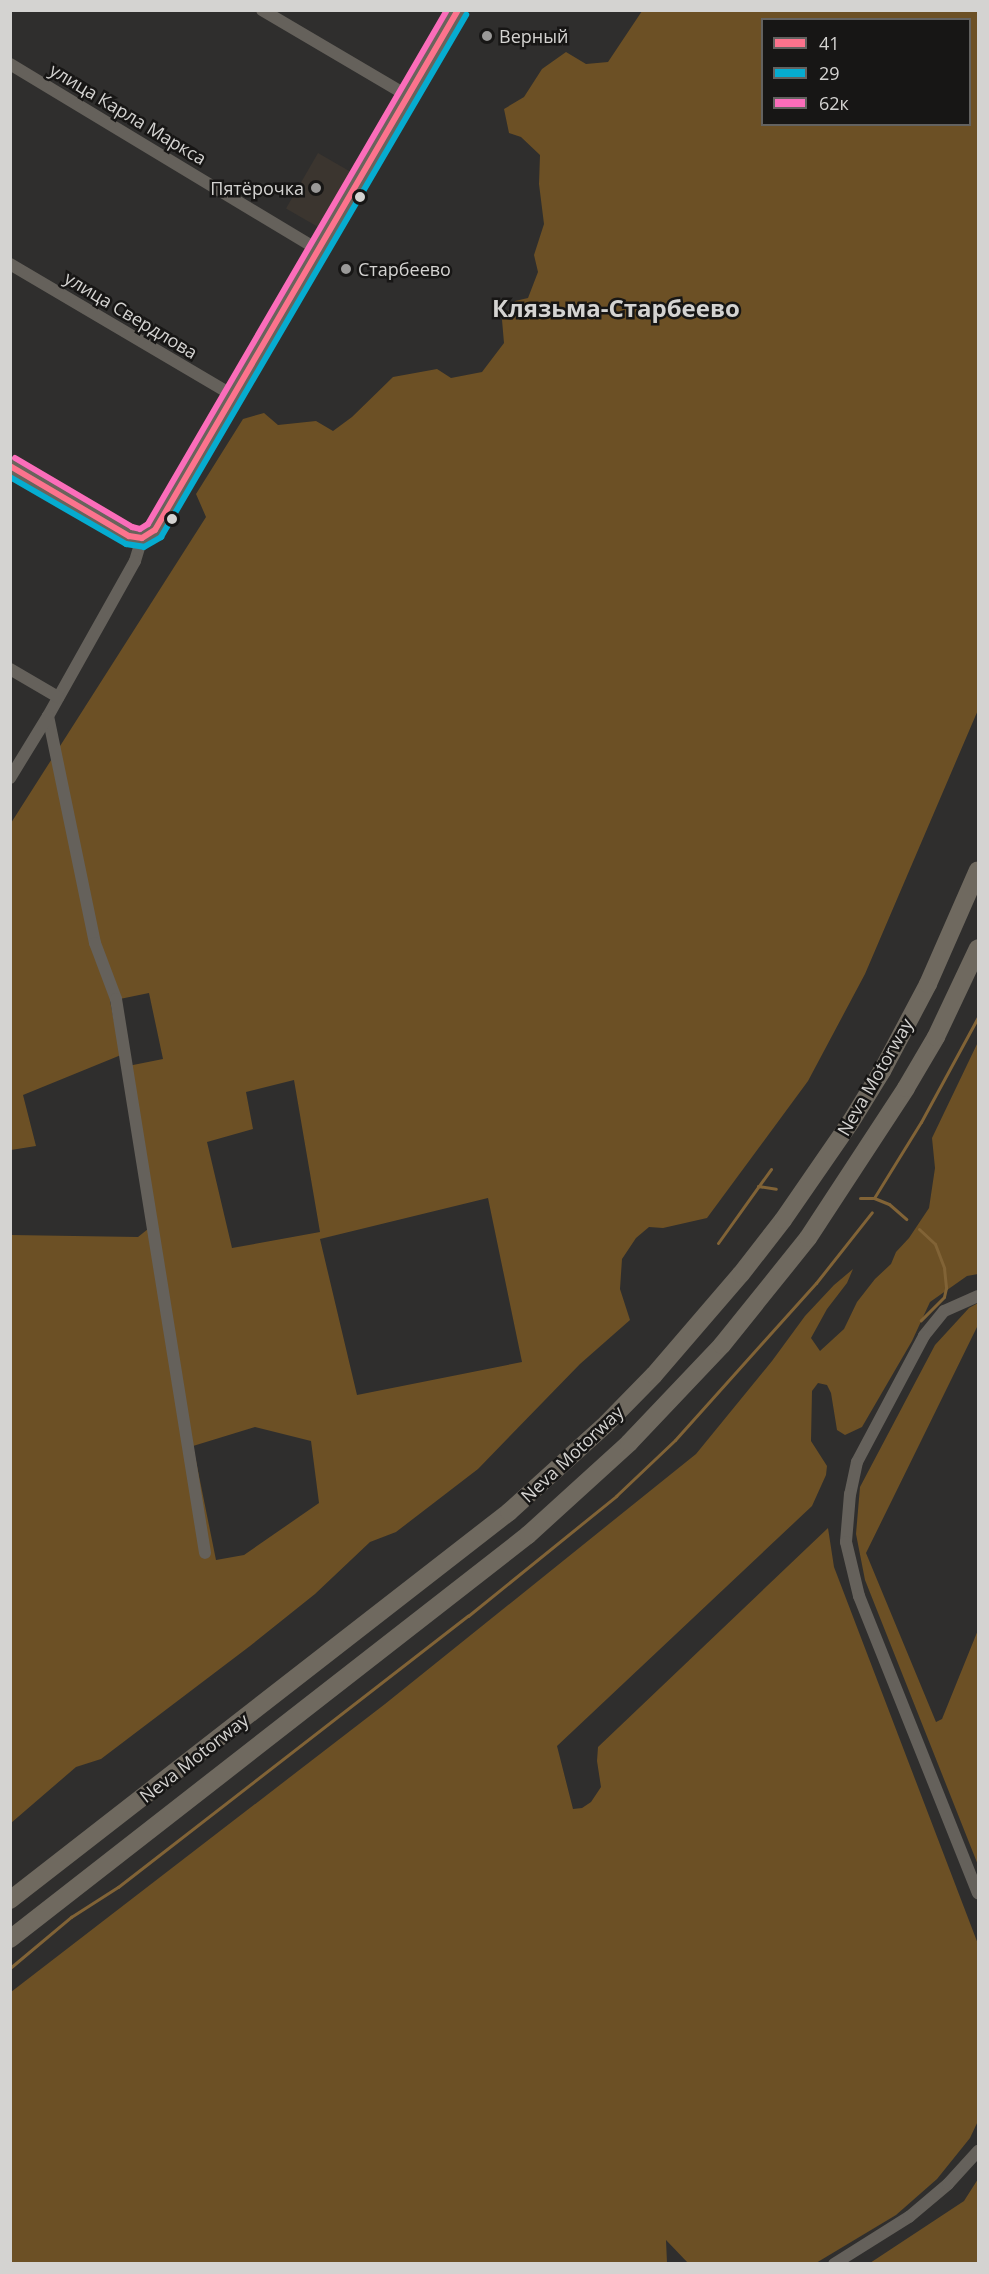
<!DOCTYPE html>
<html>
<head>
<meta charset="utf-8">
<style>
	body { margin:0 }
	#map { position:relative; width:989px; height:2274px; overflow:hidden; background:#2f2e2d; font-family:"Open Sans",sans-serif }
	div>[style] { position:absolute }
	[style*='--x'] { left:calc(var(--x)*1px); top:calc(var(--y)*1px); width:calc(var(--w)*1px); rotate:calc(var(--a)*1deg) }
	.built>* { inset:0; background:#3b352f; transform-origin:0 0 }
	.forest>* { inset:0; background:#6c5025 }
	.stream>* { height:3px; margin:-1.5px; padding:0 1.5px; transform-origin:1.5px; border-radius:1.5px; background:#816336 }
	.minor>* { height:12px; margin:-6px; padding:0 6px; transform-origin:6px; border-radius:6px; background:#65615b }
	.major>* { height:15px; margin:-7.5px; padding:0 7.5px; transform-origin:7.5px; border-radius:7.5px; background:#69635b }
	.highway>* { height:18px; margin:-9px; padding:0 9px; transform-origin:9px; border-radius:9px; background:#6f695f }
	.bus-1>* { height:6px; margin:-3px; padding:0 3px; transform-origin:3px; border-radius:3px; background:#fc738d }
	.bus-2>* { height:6px; margin:-3px; padding:0 3px; transform-origin:3px; border-radius:3px; background:#06acd0 }
	.bus-3>* { height:6px; margin:-3px; padding:0 3px; transform-origin:3px; border-radius:3px; background:#fb6dba }
	.dots>* { width:16px; height:16px; translate:-50% -50%; box-sizing:border-box; border:3px solid #171615; border-radius:50% }
	span { translate:-50% -50%; white-space:nowrap; text-align:center; line-height:1.15; -webkit-text-stroke:5px #171615; paint-order:stroke }
	.poi-label { font-size:18px; color:#d4d3d1 }
	.left { translate:0 -50%; text-align:left }
	.right { translate:-100% -50%; text-align:right }
	.street-label { font-size:18px; color:#d4d3d1 }
	.district-label { font-size:24px; color:#d4d3d1; font-weight:700 }
	.frame { position:absolute; inset:0; border:12px solid #d4d3d1; pointer-events:none }
	.legend { position:absolute; left:761px; top:18px; width:210px; height:108px; box-sizing:border-box; background:#171615; border:2px solid #636260; margin:0; padding:8px 10px; list-style:none; font-size:18px; color:#d4d3d1 }
	.legend li { display:flex; align-items:center; gap:12px; height:30px }
	.legend b { width:30px; border:2px solid #636260 }
</style>
</head>
<body>
<div id="map">
	<div class="built">
		<i style="left:318px;top:153px;width:44px;height:64px;rotate:30deg"></i>
	</div>
	<div class="forest">
		<i style="clip-path:polygon(evenodd,642px 11px,978px 11px,978px 710px,865px 974px,808px 1081px,707px 1218px,663px 1228px,649px 1227px,636px 1238px,622px 1259px,620px 1289px,630px 1320px,580px 1364px,478px 1469px,396px 1532px,370px 1542px,315px 1594px,250px 1646px,101px 1759px,76px 1767px,11px 1823px,11px 1235px,138px 1237px,148px 1229px,123px 1067px,163px 1059px,149px 993px,110px 1001px,121px 1055px,23px 1095px,36px 1146px,11px 1150px,11px 823px,206px 517px,196px 494px,243px 419px,264px 413px,278px 425px,316px 421px,333px 431px,352px 417px,393px 377px,437px 369px,451px 378px,482px 372px,504px 343px,502px 320px,515px 301px,528px 298px,538px 272px,534px 255px,544px 224px,539px 184px,540px 155px,521px 137px,509px 133px,504px 109px,524px 97px,542px 69px,566px 52px,586px 64px,608px 62px,642px 11px,762px 20px,970px 20px,970px 124px,762px 124px,762px 20px,642px 11px,294px 1080px,320px 1232px,232px 1248px,207px 1142px,253px 1129px,246px 1092px,294px 1080px,642px 11px,488px 1198px,522px 1362px,357px 1395px,320px 1239px,488px 1198px,642px 11px,255px 1427px,311px 1441px,319px 1503px,244px 1555px,216px 1560px,193px 1446px,255px 1427px)"></i>
		<i style="clip-path:polygon(978px 1042px,978px 1274px,967px 1276px,930px 1302px,912px 1341px,862px 1427px,845px 1435px,837px 1430px,831px 1393px,827px 1385px,818px 1383px,812px 1391px,811px 1441px,827px 1466px,826px 1475px,812px 1506px,557px 1746px,573px 1809px,582px 1808px,591px 1802px,601px 1787px,597px 1761px,598px 1747px,828px 1528px,834px 1567px,978px 1944px,978px 2121px,970px 2138px,937px 2179px,896px 2215px,816px 2263px,688px 2263px,666px 2240px,667px 2263px,11px 2263px,11px 1992px,385px 1704px,696px 1454px,772px 1361px,805px 1316px,834px 1285px,853px 1269px,847px 1283px,827px 1309px,811px 1338px,820px 1351px,844px 1329px,857px 1302px,875px 1279px,891px 1264px,896px 1252px,909px 1238px,929px 1208px,935px 1168px,932px 1138px)"></i>
		<i style="clip-path:polygon(978px 1303px,978px 1325px,866px 1553px,936px 1722px,942px 1719px,978px 1630px,978px 1865px,865px 1580px,856px 1534px,860px 1487px,935px 1345px,969px 1308px)"></i>
		<i style="clip-path:polygon(978px 2179px,978px 2263px,870px 2263px,964px 2201px)"></i>
	</div>
	<div class="stream">
		<i style="--x:758;--y:1186;--w:18;--a:9"></i>
		<i style="--x:860;--y:1198;--w:14;--a:0"></i>
		<i style="--x:874;--y:1198;--w:16;--a:22"></i>
		<i style="--x:889;--y:1204;--w:23;--a:41"></i>
		<i style="--x:874;--y:1198;--w:89;--a:-58.3"></i>
		<i style="--x:921;--y:1122;--w:119;--a:-61.5"></i>
		<i style="--x:919;--y:1229;--w:22;--a:43"></i>
		<i style="--x:935;--y:1244;--w:26;--a:69"></i>
		<i style="--x:944;--y:1268;--w:20;--a:84"></i>
		<i style="--x:946;--y:1288;--w:9;--a:103"></i>
		<i style="--x:944;--y:1297;--w:33;--a:135"></i>
		<i style="--x:718;--y:1243;--w:91;--a:-54.4"></i>
		<i style="--x:10;--y:1968;--w:80;--a:-39.9"></i>
		<i style="--x:71;--y:1917;--w:56;--a:-32.6"></i>
		<i style="--x:118;--y:1887;--w:443;--a:-37.8"></i>
		<i style="--x:468;--y:1616;--w:191;--a:-39"></i>
		<i style="--x:616;--y:1496;--w:81;--a:-43.5"></i>
		<i style="--x:675;--y:1440;--w:211;--a:-48.1"></i>
		<i style="--x:816;--y:1283;--w:90;--a:-51.7"></i>
	</div>
	<div class="minor">
		<i style="--x:262;--y:10;--w:169;--a:30.5"></i>
		<i style="--x:10;--y:64;--w:360;--a:31.1"></i>
		<i style="--x:10;--y:264;--w:260;--a:30.5"></i>
		<i style="--x:142;--y:538;--w:24;--a:107"></i>
		<i style="--x:135;--y:561;--w:178;--a:119.3"></i>
		<i style="--x:48;--y:716;--w:232;--a:78.3"></i>
		<i style="--x:95;--y:943;--w:60;--a:69.4"></i>
		<i style="--x:116;--y:999;--w:561;--a:80.87"></i>
		<i style="--x:10;--y:669;--w:56;--a:30.3"></i>
		<i style="--x:10;--y:778;--w:73;--a:-58.5"></i>
		<i style="--x:978;--y:1296;--w:37;--a:156"></i>
		<i style="--x:944;--y:1311;--w:32;--a:129"></i>
		<i style="--x:924;--y:1336;--w:143;--a:118"></i>
		<i style="--x:857;--y:1462;--w:33;--a:102"></i>
		<i style="--x:850;--y:1494;--w:48;--a:94.8"></i>
		<i style="--x:846;--y:1542;--w:56;--a:76.5"></i>
		<i style="--x:859;--y:1596;--w:320;--a:68.2"></i>
		<i style="--x:834;--y:2264;--w:89;--a:-32.1"></i>
		<i style="--x:909;--y:2217;--w:51;--a:-40.2"></i>
		<i style="--x:948;--y:2184;--w:45;--a:-47.7"></i>
	</div>
	<div class="major">
		<i style="--x:10;--y:466;--w:138;--a:30.5"></i>
		<i style="--x:129;--y:536;--w:13;--a:9"></i>
		<i style="--x:142;--y:538;--w:15;--a:-32"></i>
		<i style="--x:155;--y:530;--w:602;--a:-59.77"></i>
	</div>
	<div class="highway">
		<i style="--x:10;--y:1900;--w:632;--a:-37.87"></i>
		<i style="--x:509;--y:1512;--w:132;--a:-42.2"></i>
		<i style="--x:607;--y:1423;--w:67;--a:-45.6"></i>
		<i style="--x:654;--y:1375;--w:133;--a:-49.3"></i>
		<i style="--x:741;--y:1274;--w:68;--a:-52.1"></i>
		<i style="--x:783;--y:1220;--w:118;--a:-55.4"></i>
		<i style="--x:850;--y:1123;--w:61;--a:-58.4"></i>
		<i style="--x:882;--y:1071;--w:98;--a:-62.1"></i>
		<i style="--x:928;--y:984;--w:124;--a:-66.3"></i>
		<i style="--x:10;--y:1939;--w:657;--a:-37.95"></i>
		<i style="--x:528;--y:1535;--w:137;--a:-42.3"></i>
		<i style="--x:629;--y:1443;--w:135;--a:-46.5"></i>
		<i style="--x:722;--y:1345;--w:137;--a:-51.2"></i>
		<i style="--x:808;--y:1238;--w:179;--a:-56.8"></i>
		<i style="--x:906;--y:1088;--w:59;--a:-59.5"></i>
		<i style="--x:936;--y:1037;--w:98;--a:-64.7"></i>
	</div>
	<div class="bus-1">
		<i style="--x:10;--y:466;--w:138;--a:30.5"></i>
		<i style="--x:129;--y:536;--w:13;--a:9"></i>
		<i style="--x:142;--y:538;--w:15;--a:-32"></i>
		<i style="--x:155;--y:530;--w:602;--a:-59.77"></i>
	</div>
	<div class="bus-2">
		<i style="--x:10;--y:477;--w:134;--a:30"></i>
		<i style="--x:126;--y:544;--w:18;--a:9"></i>
		<i style="--x:144;--y:547;--w:20;--a:-30"></i>
		<i style="--x:161;--y:537;--w:605;--a:-59.7"></i>
	</div>
	<div class="bus-3">
		<i style="--x:15;--y:458;--w:136;--a:30.5"></i>
		<i style="--x:132;--y:527;--w:8;--a:14"></i>
		<i style="--x:140;--y:529;--w:9;--a:-32"></i>
		<i style="--x:148;--y:524;--w:595;--a:-59.81"></i>
	</div>
	<div class="dots">
		<i style="left:487px;top:36px;background:#9a9998"></i>
		<i style="left:316px;top:188px;background:#9a9998"></i>
		<i style="left:360px;top:197px;background:#d4d3d1"></i>
		<i style="left:346px;top:269px;background:#9a9998"></i>
		<i style="left:172px;top:519px;background:#d4d3d1"></i>
	</div>
	<div class="poi-label">
		<span class="left" style="left:499px;top:36px">Верный</span>
		<span class="right" style="left:304px;top:188px">Пятёрочка</span>
		<span class="left" style="left:358px;top:269px">Старбеево</span>
	</div>
	<div class="street-label">
		<span style="left:128px;top:114px;rotate:31deg">улица Карла Маркса</span>
		<span style="left:131px;top:315px;rotate:31deg">улица Свердлова</span>
		<span style="left:875px;top:1077px;rotate:-60deg">Neva Motorway</span>
		<span style="left:572px;top:1454px;rotate:-43deg">Neva Motorway</span>
		<span style="left:194px;top:1758px;rotate:-38deg">Neva Motorway</span>
	</div>
	<div class="district-label">
		<span style="left:616px;top:308px">Клязьма-Старбеево</span>
	</div>
	<div class="frame"></div>
	<ul class="legend">
	<li><b style="height:8px;background:#fc738d"></b>41</li>
	<li><b style="height:8px;background:#06acd0"></b>29</li>
	<li><b style="height:8px;background:#fb6dba"></b>62к</li>
	</ul>
</div>
</body>
</html>
